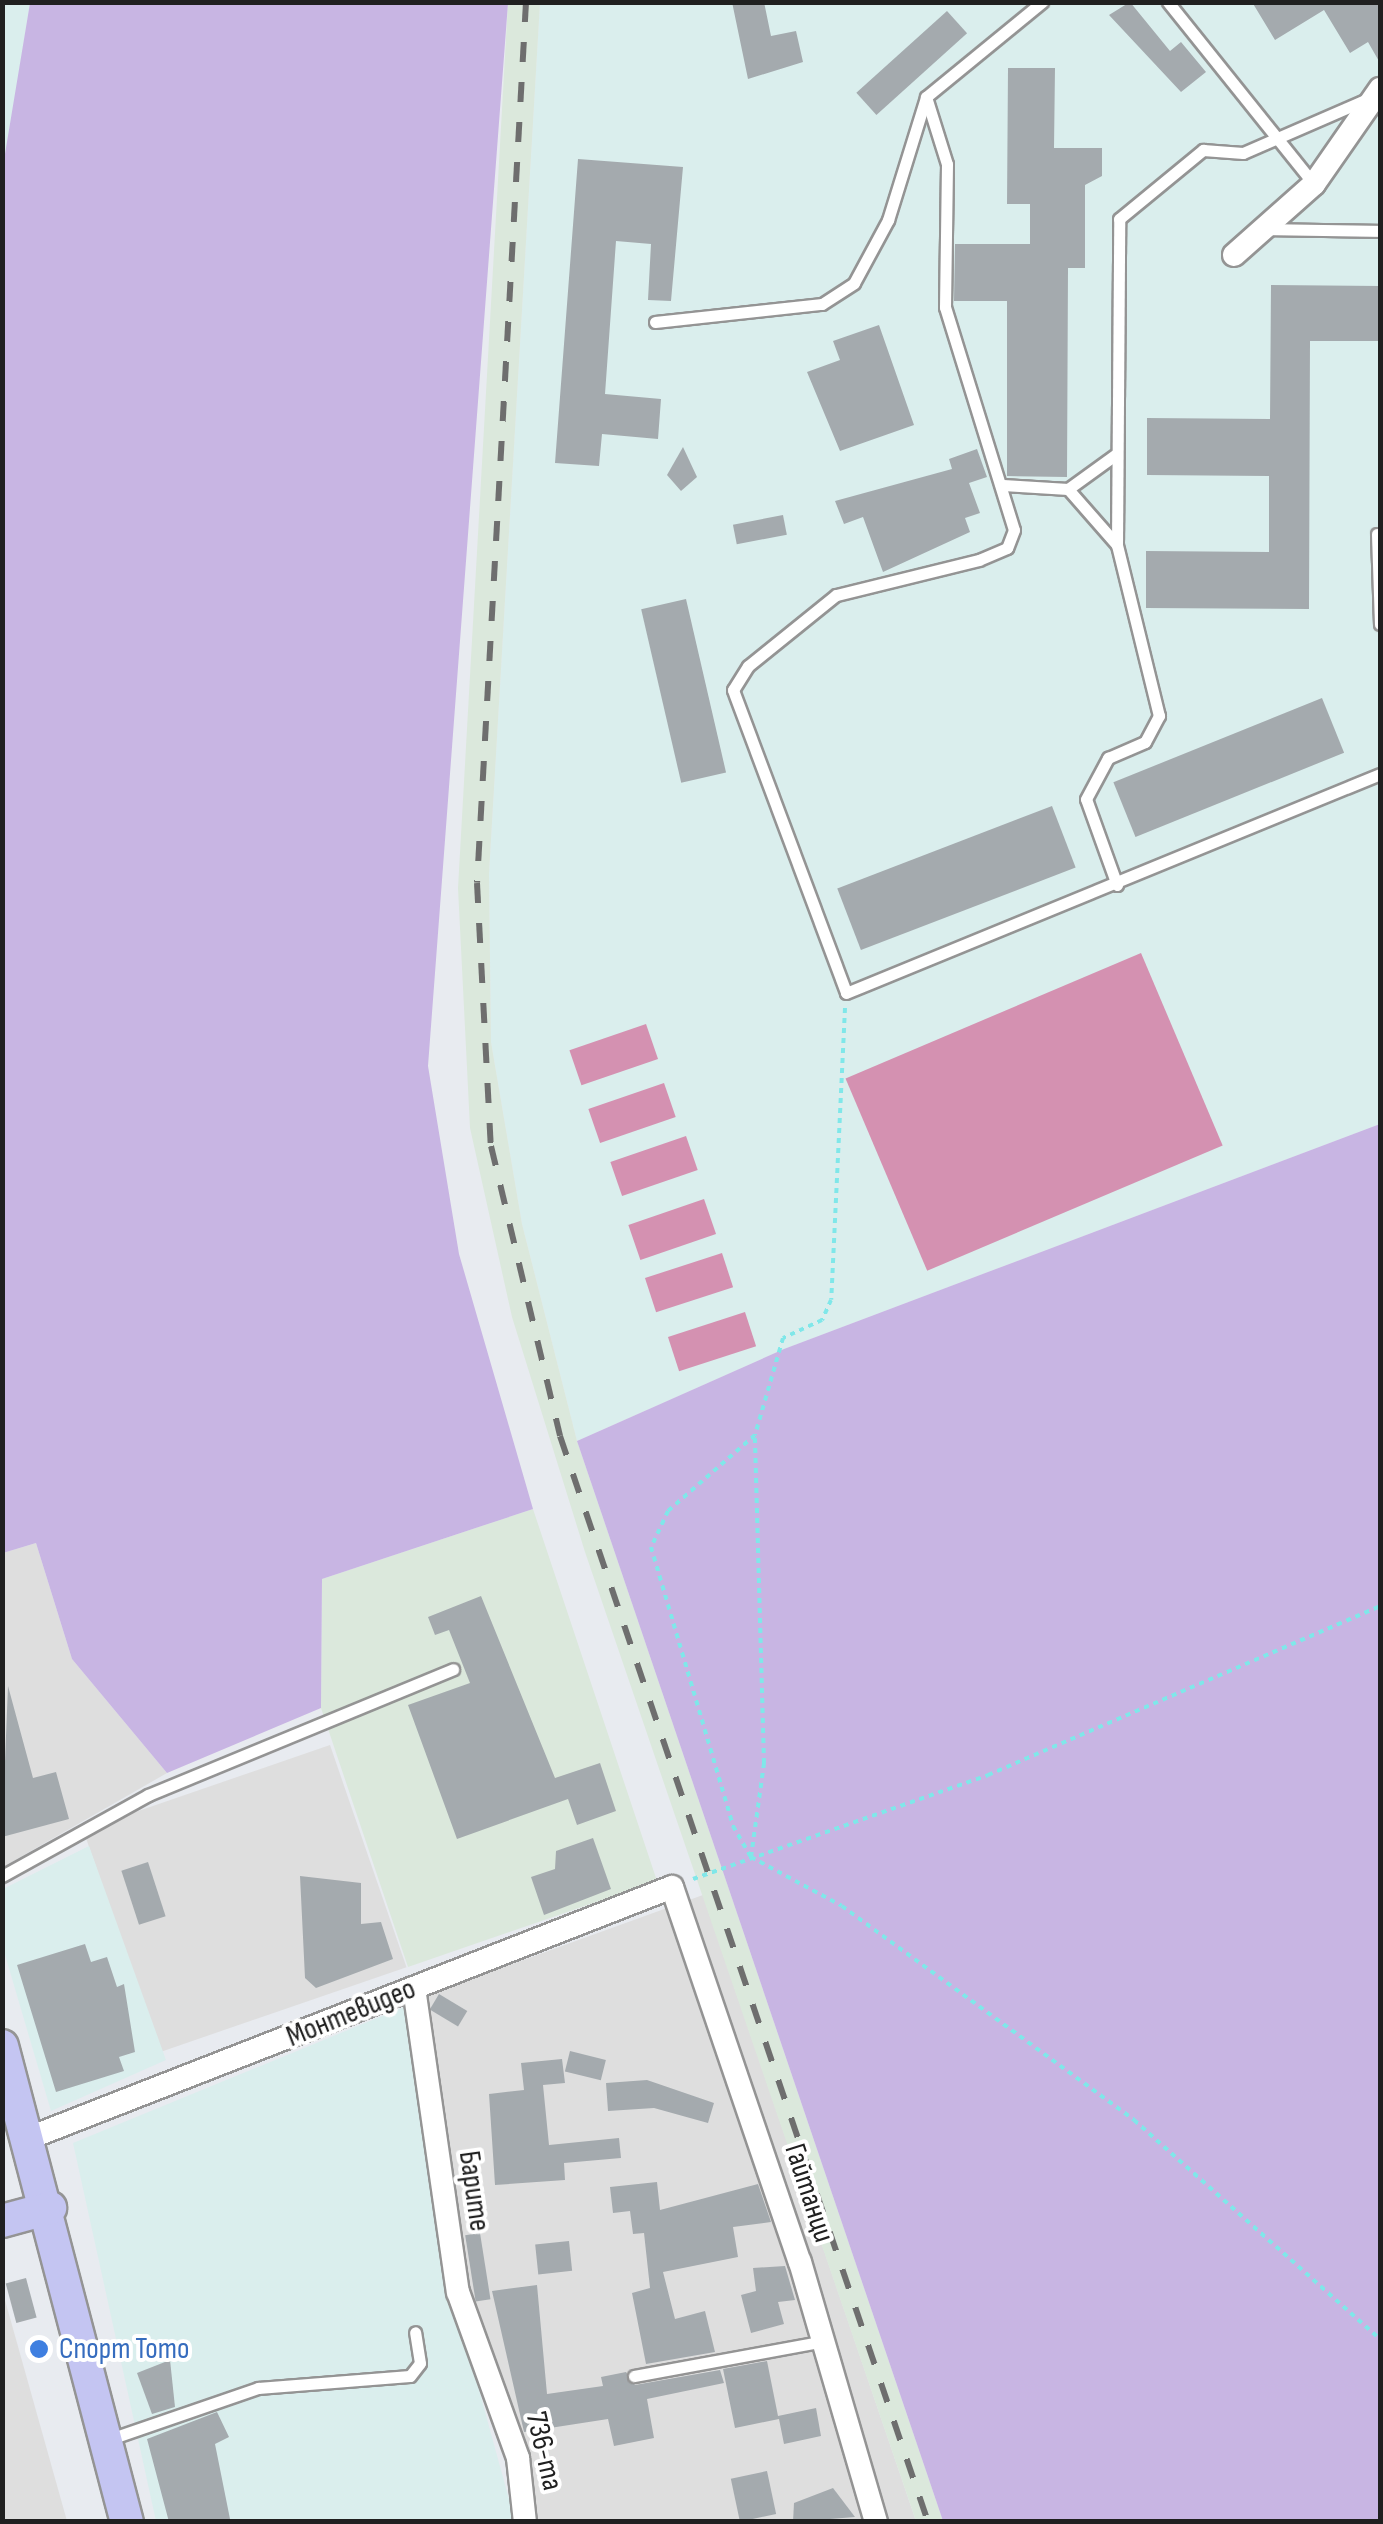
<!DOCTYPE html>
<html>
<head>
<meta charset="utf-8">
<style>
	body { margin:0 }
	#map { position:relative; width:1383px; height:2524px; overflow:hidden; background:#e8ebf0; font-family:"Sofia Sans Condensed",sans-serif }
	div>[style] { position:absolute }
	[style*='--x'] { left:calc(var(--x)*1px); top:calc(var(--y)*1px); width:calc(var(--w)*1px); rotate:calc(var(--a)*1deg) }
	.residential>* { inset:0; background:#dedede; transform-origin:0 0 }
	.commercial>* { inset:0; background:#daeeed }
	.industrial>* { inset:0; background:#dbe8dc }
	.grass>* { inset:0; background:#c8b5e3 }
	.pitch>* { inset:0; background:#d491b1; transform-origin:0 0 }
	.building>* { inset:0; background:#a4aaae; transform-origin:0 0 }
	.path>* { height:4px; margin-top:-2px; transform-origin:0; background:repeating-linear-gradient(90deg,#80e7e9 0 5px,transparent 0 10px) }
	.roads { filter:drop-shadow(2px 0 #949494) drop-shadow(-2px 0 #949494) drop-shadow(0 2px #949494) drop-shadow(0 -2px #949494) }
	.lane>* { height:11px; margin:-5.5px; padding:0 5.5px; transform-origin:5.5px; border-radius:5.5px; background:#fff }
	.street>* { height:22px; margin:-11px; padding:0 11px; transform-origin:11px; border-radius:11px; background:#fff }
	.secondary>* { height:32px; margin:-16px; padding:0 16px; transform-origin:16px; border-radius:16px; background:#c4c5f2 }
	.rail>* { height:6px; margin-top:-3px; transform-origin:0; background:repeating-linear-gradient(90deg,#6e6e6e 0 20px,transparent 0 40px) }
	.dots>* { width:28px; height:28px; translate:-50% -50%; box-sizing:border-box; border:5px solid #fff; border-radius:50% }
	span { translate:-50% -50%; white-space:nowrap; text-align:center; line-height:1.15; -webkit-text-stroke:8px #fff; paint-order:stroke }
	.street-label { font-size:30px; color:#202020 }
	.shop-label { font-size:30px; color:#366cbe }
	.left { translate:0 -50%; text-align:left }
	.frame { position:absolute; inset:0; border:5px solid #202020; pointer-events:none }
</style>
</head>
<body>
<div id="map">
	<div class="residential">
		<i style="clip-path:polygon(36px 1543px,72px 1659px,167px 1773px,3px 1867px,3px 1553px)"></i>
		<i style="left:330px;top:1745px;width:235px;height:261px;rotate:71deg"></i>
		<i style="clip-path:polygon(703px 1895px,916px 2521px,534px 2521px,508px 2409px,463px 2291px,424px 1996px)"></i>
		<i style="clip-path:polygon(3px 2293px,67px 2521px,3px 2521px)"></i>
	</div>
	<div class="commercial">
		<i style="clip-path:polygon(3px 3px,30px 3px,3px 172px)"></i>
		<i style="clip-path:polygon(540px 3px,1380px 3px,1380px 1124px,784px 1349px,577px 1441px,522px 1224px,491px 1042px,489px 874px)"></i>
		<i style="clip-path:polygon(89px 1846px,166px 2060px,51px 2111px,3px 1948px,3px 1889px)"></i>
		<i style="clip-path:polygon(404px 2007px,439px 2244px,515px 2521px,156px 2521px,73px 2143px)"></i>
	</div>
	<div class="industrial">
		<i style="clip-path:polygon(508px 3px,540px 3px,489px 874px,491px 1042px,522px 1224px,577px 1441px,943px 2521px,916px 2521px,585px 1552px,512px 1317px,470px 1128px,458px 888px)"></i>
		<i style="clip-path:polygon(533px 1509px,657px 1881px,408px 1967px,321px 1708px,322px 1579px)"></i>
	</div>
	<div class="grass">
		<i style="clip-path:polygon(30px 3px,508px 3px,428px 1066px,459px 1254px,533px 1509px,322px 1579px,321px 1708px,167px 1773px,72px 1659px,36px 1543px,3px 1553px,2px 172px)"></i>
		<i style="clip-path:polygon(1380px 1124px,1380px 2521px,943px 2521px,577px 1441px,784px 1349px)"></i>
	</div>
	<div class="pitch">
		<i style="left:1141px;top:953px;width:209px;height:321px;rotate:67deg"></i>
		<i style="left:646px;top:1024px;width:37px;height:81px;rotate:71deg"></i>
		<i style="left:664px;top:1083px;width:36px;height:80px;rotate:71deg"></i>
		<i style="left:686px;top:1136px;width:36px;height:80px;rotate:71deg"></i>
		<i style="left:704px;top:1199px;width:37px;height:80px;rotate:71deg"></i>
		<i style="left:722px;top:1253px;width:36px;height:81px;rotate:72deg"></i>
		<i style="left:745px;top:1312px;width:36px;height:81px;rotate:72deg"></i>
	</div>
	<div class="building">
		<i style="clip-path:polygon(732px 2px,764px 2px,771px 36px,796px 31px,803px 62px,748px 79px)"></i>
		<i style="clip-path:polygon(1130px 2px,1170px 51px,1181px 42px,1206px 72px,1181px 92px,1109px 15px)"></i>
		<i style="clip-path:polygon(1252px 2px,1380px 2px,1380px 63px,1368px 42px,1350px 53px,1324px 10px,1275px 40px)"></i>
		<i style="left:947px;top:11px;width:30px;height:122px;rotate:48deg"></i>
		<i style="clip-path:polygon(1008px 68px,1055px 68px,1054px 148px,1102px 148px,1102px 176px,1085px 185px,1085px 268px,1068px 268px,1067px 477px,1007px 476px,1007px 301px,954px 301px,955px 244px,1030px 244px,1030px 204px,1007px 204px)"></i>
		<i style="clip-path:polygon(578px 159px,683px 167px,671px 301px,648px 300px,651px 244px,616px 241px,605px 394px,661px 399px,658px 439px,602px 434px,599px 466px,555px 463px)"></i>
		<i style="clip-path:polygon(1271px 285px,1380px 286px,1380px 341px,1310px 341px,1309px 609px,1146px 608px,1146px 551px,1269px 552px,1269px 476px,1147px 475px,1147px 418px,1270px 419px)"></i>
		<i style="clip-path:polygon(879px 325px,914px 425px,840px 451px,807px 372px,840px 360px,833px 341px)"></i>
		<i style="clip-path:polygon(683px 447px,697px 477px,681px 491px,667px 475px)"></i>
		<i style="clip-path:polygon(977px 449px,987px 477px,969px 483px,980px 513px,965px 518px,970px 532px,883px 572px,863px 517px,844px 524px,835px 501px,952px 469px,949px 459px)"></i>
		<i style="left:783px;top:515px;width:20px;height:51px;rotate:79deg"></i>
		<i style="left:686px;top:599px;width:178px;height:46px;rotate:77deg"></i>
		<i style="left:1322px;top:698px;width:59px;height:225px;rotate:68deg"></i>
		<i style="left:1052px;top:806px;width:66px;height:230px;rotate:69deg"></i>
		<i style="clip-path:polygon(481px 1596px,555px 1778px,600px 1763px,616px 1811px,577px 1825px,568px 1799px,457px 1839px,408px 1705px,470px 1683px,449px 1630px,435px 1635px,428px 1617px)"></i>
		<i style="clip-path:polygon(8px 1686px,33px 1778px,56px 1772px,69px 1819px,2px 1837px)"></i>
		<i style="clip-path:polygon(593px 1838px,611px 1889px,544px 1915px,531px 1877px,555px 1869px,556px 1851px)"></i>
		<i style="left:148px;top:1862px;width:57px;height:28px;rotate:72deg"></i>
		<i style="clip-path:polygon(300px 1876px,361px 1883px,361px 1924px,381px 1922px,393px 1959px,316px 1988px,305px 1978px)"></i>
		<i style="clip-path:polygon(85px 1944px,91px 1962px,107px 1957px,117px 1987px,124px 1984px,135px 2052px,119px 2057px,124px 2071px,56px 2092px,17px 1965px)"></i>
		<i style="left:439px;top:1994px;width:33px;height:18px;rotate:31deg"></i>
		<i style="left:570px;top:2051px;width:37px;height:21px;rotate:14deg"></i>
		<i style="clip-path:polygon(562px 2059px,565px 2083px,543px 2085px,549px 2145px,619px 2138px,621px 2158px,564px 2163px,565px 2180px,495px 2185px,489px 2094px,524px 2090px,521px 2063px)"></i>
		<i style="clip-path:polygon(647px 2080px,714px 2103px,708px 2123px,654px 2108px,608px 2111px,606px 2083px)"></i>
		<i style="clip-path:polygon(657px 2182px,660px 2210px,758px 2184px,771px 2222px,733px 2227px,738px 2257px,663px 2272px,675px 2319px,705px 2311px,715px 2352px,646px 2364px,632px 2293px,650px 2288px,644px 2233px,633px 2234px,630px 2211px,613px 2213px,610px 2187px)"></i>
		<i style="left:480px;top:2233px;width:67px;height:15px;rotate:81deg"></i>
		<i style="left:569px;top:2241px;width:30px;height:34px;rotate:84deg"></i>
		<i style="clip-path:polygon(785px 2266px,795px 2300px,778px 2302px,784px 2324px,751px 2333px,741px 2295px,756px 2291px,753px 2268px)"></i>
		<i style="left:26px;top:2278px;width:41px;height:21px;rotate:75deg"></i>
		<i style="clip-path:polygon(537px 2285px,547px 2394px,603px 2386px,601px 2377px,626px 2372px,635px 2385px,720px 2370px,724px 2383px,647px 2399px,654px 2438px,614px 2446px,608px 2419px,524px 2432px,492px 2291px)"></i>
		<i style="clip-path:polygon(170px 2360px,175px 2407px,152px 2414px,137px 2373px)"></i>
		<i style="clip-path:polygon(767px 2361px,778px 2416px,816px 2408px,821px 2436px,784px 2444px,779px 2419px,735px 2428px,723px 2369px)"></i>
		<i style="clip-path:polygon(217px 2412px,229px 2437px,215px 2444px,230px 2519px,169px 2522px,147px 2439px)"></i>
		<i style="left:767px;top:2471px;width:44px;height:37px;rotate:78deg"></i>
		<i style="clip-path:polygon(833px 2488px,855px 2517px,793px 2522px,794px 2503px)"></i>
	</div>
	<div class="path">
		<i style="--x:845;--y:1008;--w:292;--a:92.7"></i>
		<i style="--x:831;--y:1300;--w:22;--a:114"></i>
		<i style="--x:822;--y:1320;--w:43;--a:155.2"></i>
		<i style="--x:783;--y:1338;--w:101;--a:106.1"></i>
		<i style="--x:755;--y:1435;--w:116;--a:138.9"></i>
		<i style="--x:668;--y:1511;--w:40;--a:115"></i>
		<i style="--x:651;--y:1547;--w:291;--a:73.6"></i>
		<i style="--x:733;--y:1826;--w:36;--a:60"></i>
		<i style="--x:751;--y:1857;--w:103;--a:28.3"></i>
		<i style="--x:842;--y:1906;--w:362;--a:36.2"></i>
		<i style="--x:1134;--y:2120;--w:329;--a:41.7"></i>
		<i style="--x:751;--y:1857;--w:95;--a:-82.1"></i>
		<i style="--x:764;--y:1763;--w:325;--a:-91.6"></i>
		<i style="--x:693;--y:1879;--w:313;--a:-19.4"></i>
		<i style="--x:988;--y:1775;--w:427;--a:-23.3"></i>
	</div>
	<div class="roads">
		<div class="lane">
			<i style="--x:1168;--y:2;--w:233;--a:51.3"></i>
			<i style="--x:926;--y:97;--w:70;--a:72.6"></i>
			<i style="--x:947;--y:164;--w:143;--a:90.8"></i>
			<i style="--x:945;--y:307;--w:233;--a:72.8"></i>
			<i style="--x:1014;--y:530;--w:19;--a:111"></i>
			<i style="--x:1007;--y:548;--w:30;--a:157"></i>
			<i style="--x:979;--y:560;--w:147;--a:166.2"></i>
			<i style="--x:836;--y:595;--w:113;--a:141.1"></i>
			<i style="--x:748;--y:666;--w:28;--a:122"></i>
			<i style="--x:733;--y:690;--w:323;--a:69.5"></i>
			<i style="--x:846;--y:993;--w:577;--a:-22.3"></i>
			<i style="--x:1266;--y:229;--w:114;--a:1"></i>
			<i style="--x:655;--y:322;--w:168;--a:-6.2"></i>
			<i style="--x:822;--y:304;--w:38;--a:-33"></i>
			<i style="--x:854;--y:283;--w:72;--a:-61.6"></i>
			<i style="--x:888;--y:220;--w:129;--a:-72.8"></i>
			<i style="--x:926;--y:97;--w:150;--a:-39.3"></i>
			<i style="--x:1003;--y:485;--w:65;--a:3.5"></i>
			<i style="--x:1068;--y:489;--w:74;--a:48.8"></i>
			<i style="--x:1068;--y:489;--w:58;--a:-35.9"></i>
			<i style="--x:1377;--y:534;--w:90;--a:88.1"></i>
			<i style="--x:1117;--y:885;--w:91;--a:-109.8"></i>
			<i style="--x:1086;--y:799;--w:47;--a:-61.8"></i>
			<i style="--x:1108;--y:758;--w:40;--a:-23.4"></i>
			<i style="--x:1145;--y:742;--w:30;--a:-62"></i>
			<i style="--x:1159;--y:716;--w:176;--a:-103.8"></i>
			<i style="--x:1117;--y:545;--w:326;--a:-89.6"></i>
			<i style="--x:1119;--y:219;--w:109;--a:-39.4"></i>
			<i style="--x:1203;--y:150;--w:40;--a:4.3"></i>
			<i style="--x:1243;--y:153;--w:135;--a:-23.5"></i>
			<i style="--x:2;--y:1876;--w:167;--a:-29"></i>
			<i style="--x:148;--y:1795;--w:330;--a:-22.4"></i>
			<i style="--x:634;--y:2376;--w:189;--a:-10.4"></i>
			<i style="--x:110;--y:2439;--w:157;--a:-19"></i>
			<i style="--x:258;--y:2388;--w:152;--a:-4.5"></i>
			<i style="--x:410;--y:2376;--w:16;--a:-52"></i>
			<i style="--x:420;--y:2363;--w:31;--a:-99"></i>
		</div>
		<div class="street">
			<i style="--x:1234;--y:255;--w:107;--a:-41.6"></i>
			<i style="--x:1314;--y:184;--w:116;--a:-55.2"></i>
			<i style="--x:414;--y:1988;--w:307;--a:81.8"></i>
			<i style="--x:458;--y:2292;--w:177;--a:70.1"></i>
			<i style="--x:518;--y:2458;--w:64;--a:83.8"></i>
			<i style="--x:29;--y:2138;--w:690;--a:-21.32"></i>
			<i style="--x:672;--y:1887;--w:396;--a:71.2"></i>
			<i style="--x:800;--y:2262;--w:271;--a:73.7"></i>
		</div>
		<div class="secondary">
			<i style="--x:2;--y:2046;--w:492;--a:75.3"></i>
			<i style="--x:2;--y:2221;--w:50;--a:-15.2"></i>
		</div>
	</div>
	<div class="rail">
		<i style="--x:526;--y:2;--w:882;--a:93.18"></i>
		<i style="--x:477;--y:883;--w:263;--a:87"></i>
		<i style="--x:491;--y:1146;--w:298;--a:76.6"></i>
		<i style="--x:560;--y:1436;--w:1147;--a:71.28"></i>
	</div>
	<div class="dots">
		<i style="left:39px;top:2349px;background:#3f7fe0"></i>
	</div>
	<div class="street-label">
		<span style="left:351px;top:2013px;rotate:-22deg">Монтевидео</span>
		<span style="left:474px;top:2191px;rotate:82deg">Барите</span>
		<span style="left:809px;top:2193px;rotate:72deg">Гайтанци</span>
		<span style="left:544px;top:2451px;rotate:77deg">736-та</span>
	</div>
	<div class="shop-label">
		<span class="left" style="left:59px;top:2349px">Спорт Тото</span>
	</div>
	<div class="frame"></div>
</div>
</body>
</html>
